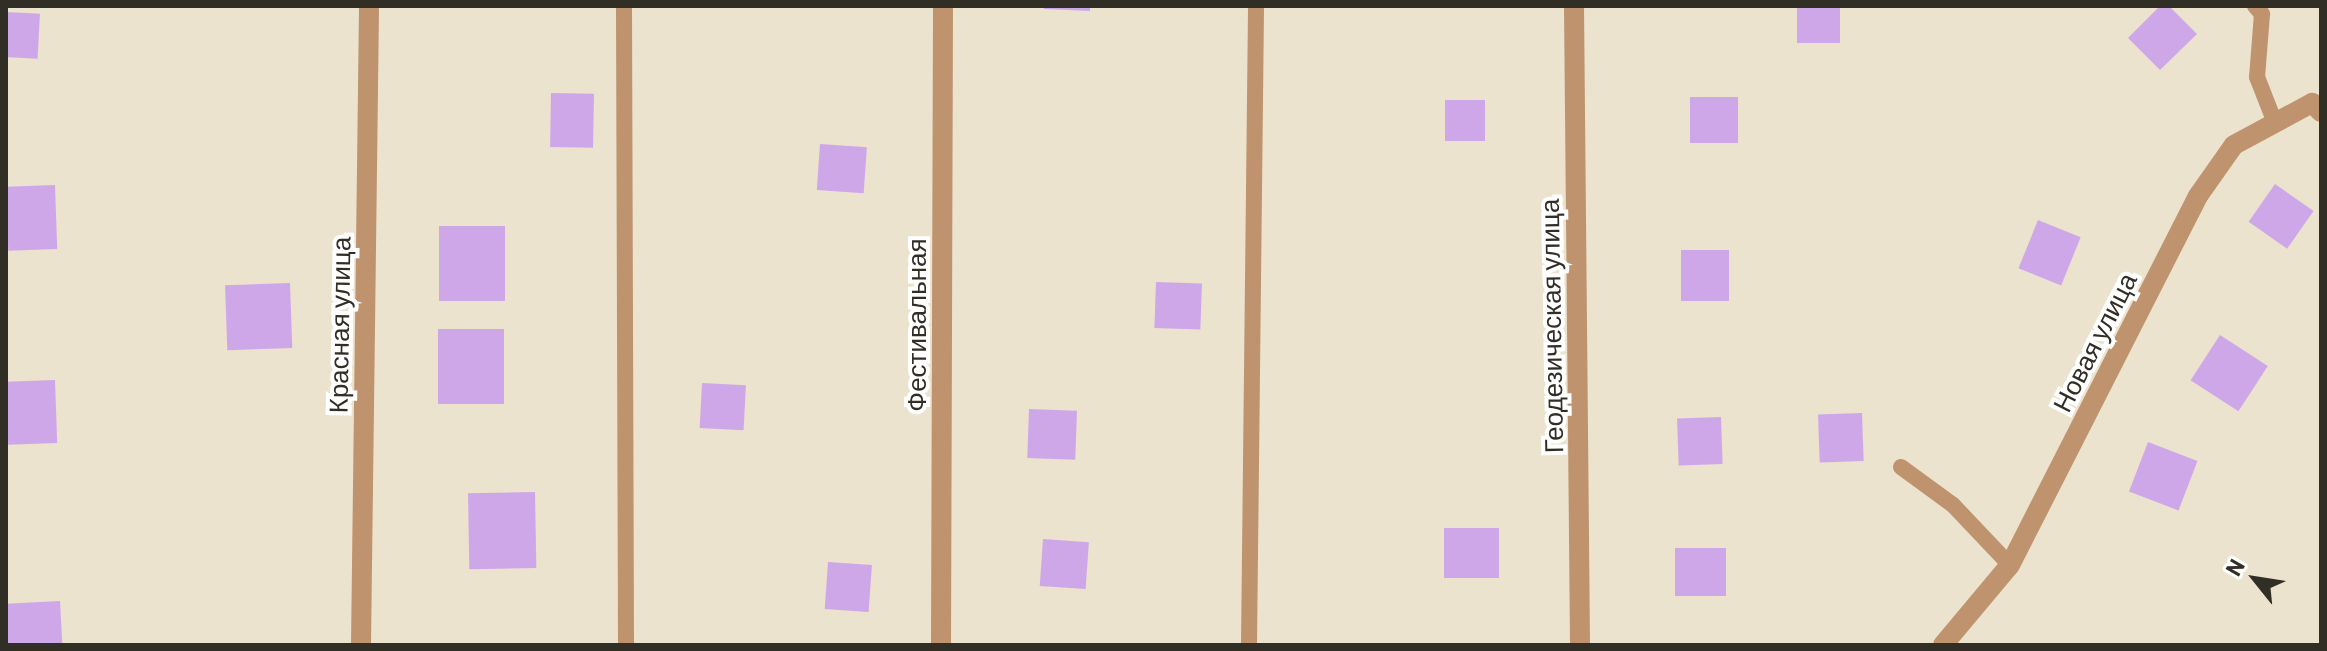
<!DOCTYPE html>
<html>
<head>
<meta charset="utf-8">
<style>
	body { margin:0 }
	#map { position:relative; width:2327px; height:651px; overflow:hidden; background:#ebe3ce; font-family:Barlow,sans-serif }
	div>[style] { position:absolute }
	[style*='--x'] { left:calc(var(--x)*1px); top:calc(var(--y)*1px); width:calc(var(--w)*1px); rotate:calc(var(--a)*1deg) }
	.building>* { inset:0; background:#cea7e9; transform-origin:0 0 }
	.service>* { height:16px; margin:-8px; padding:0 8px; transform-origin:8px; border-radius:8px; background:#be936e }
	.minor>* { height:20px; margin:-10px; padding:0 10px; transform-origin:10px; border-radius:10px; background:#be936e }
	span { translate:-50% -50%; white-space:nowrap; text-align:center; line-height:1.15; -webkit-text-stroke:8px #fff; paint-order:stroke }
	.street-label { font-size:26px; color:#312e26 }
	.frame { position:absolute; inset:0; border:8px solid #312e26; pointer-events:none }
	.north { position:absolute; left:2215px; top:539px; width:80px; height:80px; -webkit-text-stroke:6px #fff; paint-order:stroke; rotate:300deg; font-size:22px; font-weight:700; line-height:32px; text-align:center; color:#312e26 }
	.north::after { content:''; display:block; margin:auto; width:28px; height:36px; background:#312e26; clip-path:polygon(50% 0,100% 100%,50% 72%,0 100%) }
</style>
</head>
<body>
<div id="map">
	<div class="building">
		<i style="clip-path:polygon(1044px 6px,1090px 6px,1090px 11px,1044px 9px)"></i>
		<i style="left:1797px;top:6px;width:43px;height:37px"></i>
		<i style="clip-path:polygon(2160px 6px,2169px 6px,2197px 34px,2160px 70px,2128px 38px)"></i>
		<i style="left:6px;top:12px;width:34px;height:45px;rotate:3deg"></i>
		<i style="left:551px;top:93px;width:43px;height:54px;rotate:1deg"></i>
		<i style="left:1690px;top:97px;width:48px;height:46px"></i>
		<i style="left:1445px;top:100px;width:40px;height:41px"></i>
		<i style="left:820px;top:144px;width:47px;height:46px;rotate:4deg"></i>
		<i style="left:2275px;top:184px;width:47px;height:46px;rotate:35deg"></i>
		<i style="left:55px;top:185px;width:64px;height:49px;rotate:88deg"></i>
		<i style="left:2038px;top:220px;width:46px;height:52px;rotate:22deg"></i>
		<i style="left:439px;top:226px;width:66px;height:75px"></i>
		<i style="left:1681px;top:250px;width:48px;height:51px"></i>
		<i style="left:1156px;top:282px;width:46px;height:46px;rotate:2deg"></i>
		<i style="left:290px;top:283px;width:65px;height:65px;rotate:88deg"></i>
		<i style="left:438px;top:329px;width:66px;height:75px"></i>
		<i style="left:2220px;top:335px;width:57px;height:54px;rotate:33deg"></i>
		<i style="left:55px;top:380px;width:63px;height:49px;rotate:88deg"></i>
		<i style="left:702px;top:383px;width:44px;height:45px;rotate:3deg"></i>
		<i style="left:1029px;top:409px;width:48px;height:49px;rotate:2deg"></i>
		<i style="left:1862px;top:413px;width:48px;height:44px;rotate:88deg"></i>
		<i style="left:1721px;top:417px;width:47px;height:44px;rotate:88deg"></i>
		<i style="left:2148px;top:442px;width:53px;height:53px;rotate:21deg"></i>
		<i style="left:535px;top:492px;width:76px;height:67px;rotate:89deg"></i>
		<i style="left:1499px;top:528px;width:50px;height:55px;rotate:90deg"></i>
		<i style="left:1043px;top:539px;width:46px;height:47px;rotate:4deg"></i>
		<i style="left:1675px;top:548px;width:51px;height:48px"></i>
		<i style="left:828px;top:562px;width:44px;height:47px;rotate:4deg"></i>
		<i style="left:60px;top:601px;width:44px;height:54px;rotate:87deg"></i>
	</div>
	<div class="service">
		<i style="--x:624;--y:6;--w:639;--a:89.82"></i>
		<i style="--x:2255;--y:6;--w:11;--a:49"></i>
		<i style="--x:2262;--y:14;--w:63;--a:94.5"></i>
		<i style="--x:2257;--y:77;--w:49;--a:68.6"></i>
		<i style="--x:1901;--y:467;--w:64;--a:36.2"></i>
		<i style="--x:1953;--y:505;--w:83;--a:46.5"></i>
		<i style="--x:1249;--y:645;--w:639;--a:-89.37"></i>
	</div>
	<div class="minor">
		<i style="--x:1574;--y:6;--w:639;--a:89.46"></i>
		<i style="--x:361;--y:645;--w:639;--a:-89.28"></i>
		<i style="--x:941;--y:645;--w:639;--a:-89.82"></i>
		<i style="--x:1943;--y:645;--w:104;--a:-50.1"></i>
		<i style="--x:2010;--y:565;--w:414;--a:-63"></i>
		<i style="--x:2198;--y:196;--w:62;--a:-54.8"></i>
		<i style="--x:2234;--y:145;--w:89;--a:-28.3"></i>
		<i style="--x:2312;--y:103;--w:13;--a:45"></i>
	</div>
	<div class="street-label">
		<span style="left:339px;top:325px;rotate:-89deg">Красная улица</span>
		<span style="left:916px;top:325px;rotate:-90deg">Фестивальная</span>
		<span style="left:1551px;top:326px;rotate:-91deg">Геодезическая улица</span>
		<span style="left:2094px;top:342px;rotate:-63deg">Новая улица</span>
	</div>
	<div class="frame"></div>
	<div class="north">N</div>
</div>
</body>
</html>
